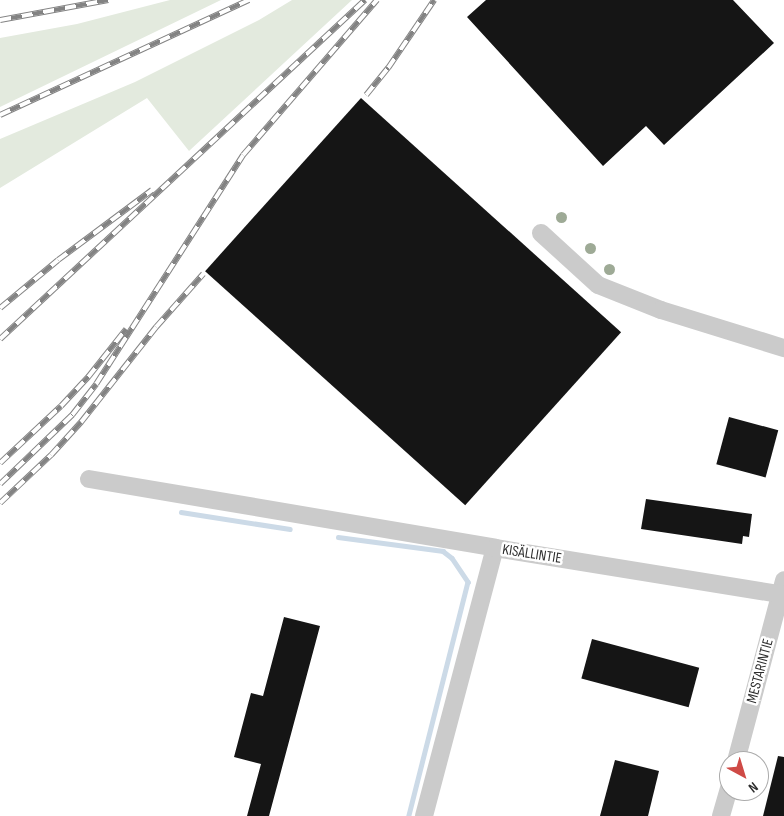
<!DOCTYPE html>
<html>
<head>
<meta charset="utf-8">
<style>
	body { margin:0 }
	#map { position:relative; width:784px; height:816px; overflow:hidden; background:#fff; font-family:"Sofia Sans Condensed",sans-serif }
	div>[style] { position:absolute }
	[style*='--x'] { left:calc(var(--x)*1px); top:calc(var(--y)*1px); width:calc(var(--w)*1px); rotate:calc(var(--a)*1deg) }
	.green>* { inset:0; background:#e3eade }
	.stream>* { height:4.5px; margin:-2.25px; padding:0 2.25px; transform-origin:2.25px; border-radius:2.25px; background:#ccdae7 }
	.building>* { inset:0; background:#151515; transform-origin:0 0 }
	.minor>* { height:18px; margin:-9px; padding:0 9px; transform-origin:9px; border-radius:9px; background:#cbcbcb }
	.rail>* { height:5.5px; margin-top:-2.75px; transform-origin:0; background:repeating-linear-gradient(90deg,#fff 0 11px,#838383 0 22px); box-sizing:border-box; border-block:1px solid #838383 }
	.trees>* { width:11px; height:11px; margin:-5.5px; border-radius:50%; background:#9eaa96 }
	span { translate:-50% -50%; white-space:nowrap; text-align:center; line-height:1.15; -webkit-text-stroke:5px #fff; paint-order:stroke }
	.street-label { font-size:15px; color:#2e2e2e }
	.north { position:absolute; left:719px; top:751px; width:50px; height:50px; box-sizing:border-box; background:#fff; border:1px solid #ababab; border-radius:50%; rotate:141deg; font-size:14px; font-weight:700; line-height:20px; text-align:center; color:#2e2e2e }
	.north::after { content:''; display:block; margin:auto; width:18px; height:22px; background:#cf4a46; clip-path:polygon(50% 0,100% 100%,50% 72%,0 100%) }
</style>
</head>
<body>
<div id="map">
	<div class="green">
		<i style="clip-path:polygon(170px 0,221px 0,0 107px,0 38px,77px 24px)"></i>
		<i style="clip-path:polygon(292px 0,352px 0,189px 151px,147px 98px,0 188px,0 139px,135px 82px,259px 20px)"></i>
	</div>
	<div class="stream">
		<i style="--x:181;--y:512;--w:110;--a:8.9"></i>
		<i style="--x:338;--y:537;--w:106;--a:7.6"></i>
		<i style="--x:443;--y:551;--w:11;--a:38"></i>
		<i style="--x:452;--y:558;--w:29;--a:56"></i>
		<i style="--x:468;--y:582;--w:241;--a:104.2"></i>
	</div>
	<div class="building">
		<i style="clip-path:polygon(486px 0,733px 0,774px 43px,664px 145px,646px 126px,603px 166px,467px 17px)"></i>
		<i style="left:361px;top:98px;width:350px;height:233px;rotate:42deg"></i>
		<i style="left:729px;top:417px;width:51px;height:49px;rotate:15deg"></i>
		<i style="clip-path:polygon(646px 499px,752px 514px,749px 537px,743px 536px,742px 544px,641px 529px)"></i>
		<i style="clip-path:polygon(284px 617px,320px 626px,269px 816px,247px 816px,261px 764px,234px 757px,251px 693px,263px 696px)"></i>
		<i style="left:592px;top:639px;width:111px;height:41px;rotate:15deg"></i>
		<i style="clip-path:polygon(778px 756px,784px 757px,784px 816px,763px 816px)"></i>
		<i style="clip-path:polygon(615px 760px,659px 771px,648px 816px,600px 816px)"></i>
	</div>
	<div class="minor">
		<i style="--x:541;--y:233;--w:77;--a:42.4"></i>
		<i style="--x:598;--y:285;--w:68;--a:21.6"></i>
		<i style="--x:661;--y:310;--w:129;--a:17.2"></i>
		<i style="--x:89;--y:479;--w:412;--a:9.6"></i>
		<i style="--x:736;--y:761;--w:187;--a:-75.1"></i>
		<i style="--x:424;--y:816;--w:277;--a:-75.2"></i>
		<i style="--x:495;--y:548;--w:293;--a:9.2"></i>
		<i style="--x:721;--y:816;--w:29;--a:-74"></i>
	</div>
	<div class="rail">
		<i style="--x:0;--y:20;--w:110;--a:-10.5"></i>
		<i style="--x:366;--y:95;--w:35;--a:-51"></i>
		<i style="--x:388;--y:68;--w:82;--a:-55.9"></i>
		<i style="--x:0;--y:115;--w:274;--a:-24.8"></i>
		<i style="--x:0;--y:308;--w:75;--a:-39.6"></i>
		<i style="--x:58;--y:260;--w:117;--a:-36.7"></i>
		<i style="--x:0;--y:339;--w:498;--a:-42.9"></i>
		<i style="--x:0;--y:463;--w:83;--a:-43.1"></i>
		<i style="--x:61;--y:406;--w:40;--a:-47"></i>
		<i style="--x:88;--y:377;--w:61;--a:-51.6"></i>
		<i style="--x:0;--y:484;--w:100;--a:-43.8"></i>
		<i style="--x:72;--y:415;--w:39;--a:-52"></i>
		<i style="--x:96;--y:384;--w:272;--a:-57.3"></i>
		<i style="--x:243;--y:155;--w:205;--a:-49.2"></i>
		<i style="--x:0;--y:503;--w:70;--a:-43.3"></i>
		<i style="--x:51;--y:455;--w:45;--a:-47.7"></i>
		<i style="--x:81;--y:422;--w:121;--a:-51.7"></i>
		<i style="--x:156;--y:327;--w:71;--a:-48.4"></i>
	</div>
	<div class="trees">
		<i style="left:561px;top:217px"></i>
		<i style="left:590px;top:248px"></i>
		<i style="left:609px;top:269px"></i>
	</div>
	<div class="street-label">
		<span style="left:532px;top:554px;rotate:9deg">KISÄLLINTIE</span>
		<span style="left:760px;top:671px;rotate:-75deg">MESTARINTIE</span>
	</div>
	<div class="north">N</div>
</div>
</body>
</html>
